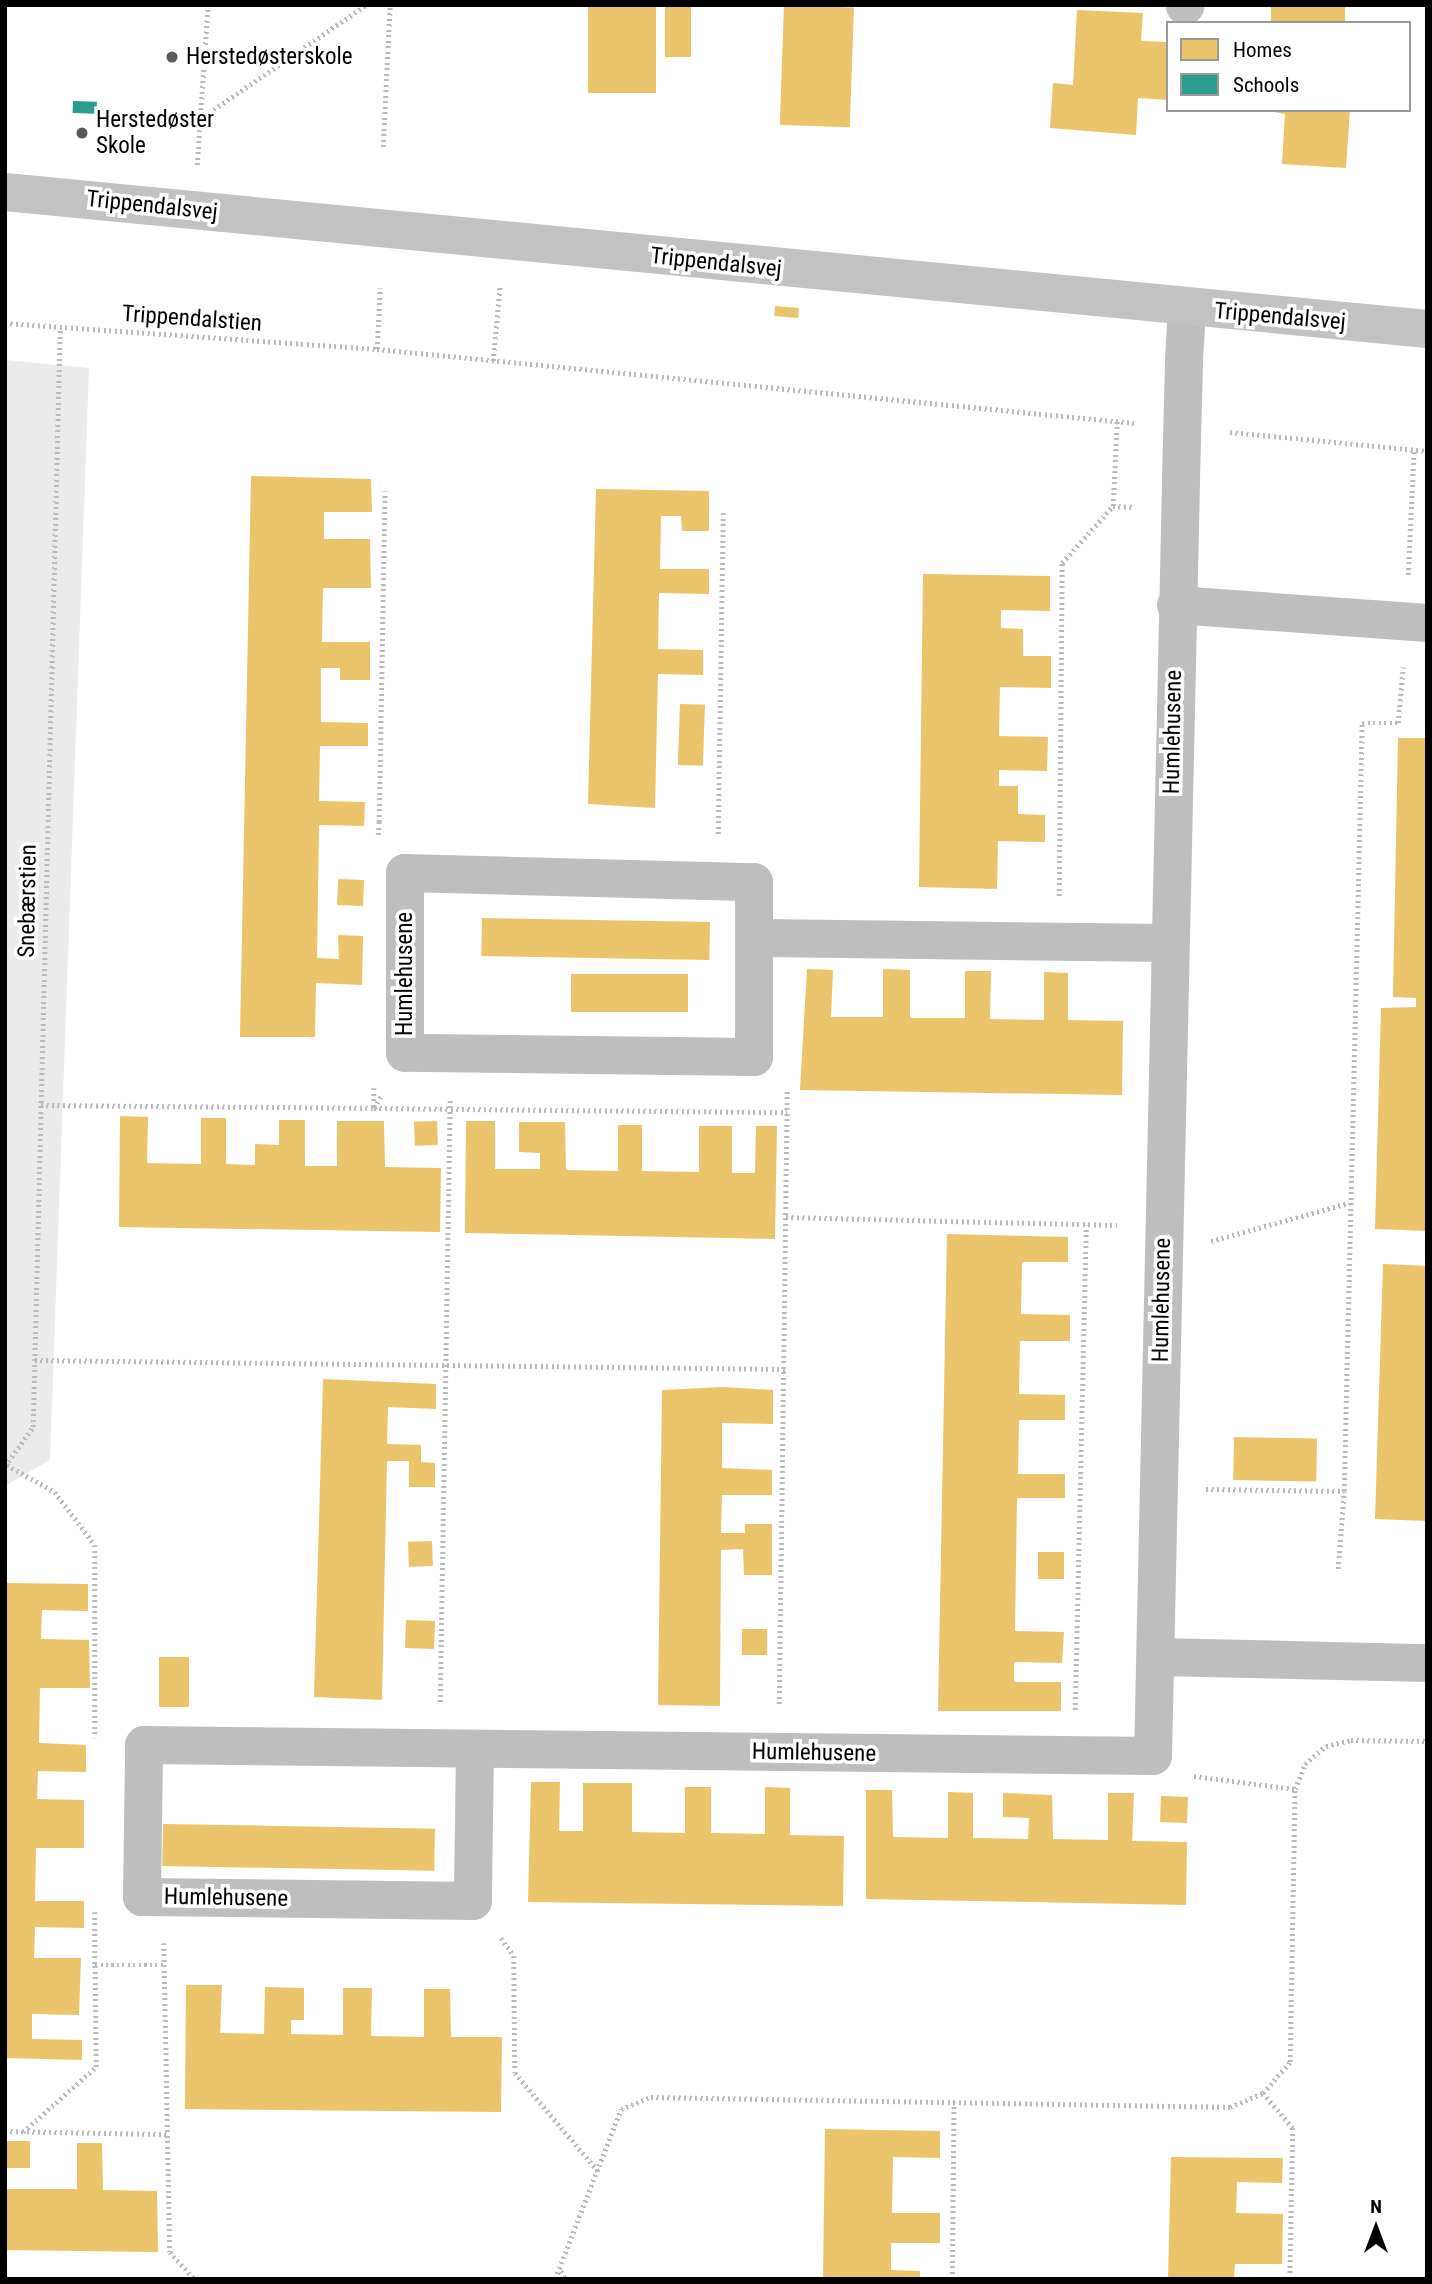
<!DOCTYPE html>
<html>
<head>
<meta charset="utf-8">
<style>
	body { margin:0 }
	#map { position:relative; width:1432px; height:2284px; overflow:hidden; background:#fff; font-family:"Roboto Condensed",sans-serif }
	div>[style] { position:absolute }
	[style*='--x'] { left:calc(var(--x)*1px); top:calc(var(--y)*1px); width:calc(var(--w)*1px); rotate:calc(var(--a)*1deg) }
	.green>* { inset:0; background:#ebebeb }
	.homes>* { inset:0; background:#e9c46a; transform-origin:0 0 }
	.schools>* { inset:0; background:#2a9d8f; transform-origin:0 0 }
	.path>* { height:4.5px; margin-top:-2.25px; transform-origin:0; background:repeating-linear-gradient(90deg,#b9b9b9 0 2px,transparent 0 5.5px) }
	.street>* { height:38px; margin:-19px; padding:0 19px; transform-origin:19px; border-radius:19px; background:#bebebe }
	.secondary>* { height:38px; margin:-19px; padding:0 19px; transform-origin:19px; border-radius:19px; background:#c2c2c2 }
	.street-bridge>* { height:38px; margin:-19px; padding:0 19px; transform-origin:19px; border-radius:19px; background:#bebebe }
	.dots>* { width:19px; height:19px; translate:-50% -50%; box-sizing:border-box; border:4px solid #fff; border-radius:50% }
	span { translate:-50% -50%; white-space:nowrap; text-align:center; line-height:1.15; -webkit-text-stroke:7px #fff; paint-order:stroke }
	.poi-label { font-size:23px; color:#000 }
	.left { translate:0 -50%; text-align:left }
	.street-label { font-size:23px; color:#000 }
	.frame { position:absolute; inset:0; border:7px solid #000; pointer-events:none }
	.legend { position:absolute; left:1166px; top:21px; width:245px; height:91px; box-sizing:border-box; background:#fff; border:2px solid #999; margin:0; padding:9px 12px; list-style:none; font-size:21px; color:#000 }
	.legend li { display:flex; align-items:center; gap:14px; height:35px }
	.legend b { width:35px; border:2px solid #999 }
	.north { position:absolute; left:1341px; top:2193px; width:70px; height:70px; -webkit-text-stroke:5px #fff; paint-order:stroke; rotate:0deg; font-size:19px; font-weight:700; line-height:28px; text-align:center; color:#000 }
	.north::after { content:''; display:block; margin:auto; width:24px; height:32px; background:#000; clip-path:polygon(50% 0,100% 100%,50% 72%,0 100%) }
</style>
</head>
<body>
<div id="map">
	<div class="green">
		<i style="clip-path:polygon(5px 360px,89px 368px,50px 1460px,5px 1486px)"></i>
	</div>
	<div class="homes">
		<i style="left:588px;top:5px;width:68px;height:88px"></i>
		<i style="left:665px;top:5px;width:26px;height:52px"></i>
		<i style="left:784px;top:5px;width:70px;height:120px;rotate:2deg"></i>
		<i style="left:1271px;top:5px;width:74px;height:18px"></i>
		<i style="clip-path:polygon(1077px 10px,1143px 13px,1141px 41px,1168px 42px,1168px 100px,1138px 98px,1136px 135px,1050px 128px,1053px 83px,1073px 85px)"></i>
		<i style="clip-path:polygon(1263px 110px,1350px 110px,1346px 168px,1282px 164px,1285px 114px)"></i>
		<i style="left:775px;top:306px;width:24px;height:10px;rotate:5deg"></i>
		<i style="clip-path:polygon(251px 476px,371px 479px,372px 512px,324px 512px,324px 539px,370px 539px,371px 588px,323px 588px,322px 642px,370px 642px,370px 680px,340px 680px,340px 668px,321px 668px,321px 722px,368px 723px,368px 746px,320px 746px,319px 801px,365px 802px,364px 826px,319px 825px,317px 958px,339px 959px,338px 935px,363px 936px,362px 985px,316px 983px,315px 1037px,240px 1037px)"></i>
		<i style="clip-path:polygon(596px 489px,709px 491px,709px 531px,682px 531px,681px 516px,661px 516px,660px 569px,709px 569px,709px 594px,659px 593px,658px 649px,703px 650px,703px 675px,658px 674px,655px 808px,588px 804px)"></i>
		<i style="clip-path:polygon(923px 574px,1050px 576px,1050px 611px,1001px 610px,1001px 628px,1023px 629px,1023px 656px,1051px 656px,1051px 688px,1000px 687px,999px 736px,1048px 737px,1047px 771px,999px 770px,999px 786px,1018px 786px,1018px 814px,1045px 815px,1045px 842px,998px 841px,997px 889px,919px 887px)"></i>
		<i style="left:680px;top:704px;width:25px;height:61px;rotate:2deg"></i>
		<i style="clip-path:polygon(1398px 738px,1427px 738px,1427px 1231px,1375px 1229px,1381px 1008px,1416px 1007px,1416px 998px,1393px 997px)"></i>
		<i style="left:338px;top:879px;width:26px;height:26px;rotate:2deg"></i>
		<i style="left:482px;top:918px;width:228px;height:38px;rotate:1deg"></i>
		<i style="clip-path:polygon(807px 969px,833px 970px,831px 1017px,883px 1017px,883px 969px,910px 970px,910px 1018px,965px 1018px,965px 971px,991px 971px,990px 1019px,1044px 1020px,1044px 972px,1068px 973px,1068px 1020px,1123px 1021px,1122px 1095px,800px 1090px)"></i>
		<i style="left:571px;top:974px;width:117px;height:38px"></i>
		<i style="clip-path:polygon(120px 1116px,148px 1117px,147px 1163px,201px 1164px,201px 1118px,226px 1118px,226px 1164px,255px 1165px,255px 1144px,279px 1145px,279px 1120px,305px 1120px,305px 1166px,337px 1166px,337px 1121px,384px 1121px,385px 1167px,441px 1168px,440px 1232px,119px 1227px)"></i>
		<i style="left:437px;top:1121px;width:24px;height:23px;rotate:88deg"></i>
		<i style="clip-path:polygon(466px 1121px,495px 1121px,495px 1169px,540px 1169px,540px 1153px,519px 1152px,519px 1122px,565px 1122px,566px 1170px,618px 1171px,618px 1125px,642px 1125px,642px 1171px,699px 1172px,699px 1126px,732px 1126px,732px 1173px,755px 1173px,756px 1126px,777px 1126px,775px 1239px,465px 1233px)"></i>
		<i style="clip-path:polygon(947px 1234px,1068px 1237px,1068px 1262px,1022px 1262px,1021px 1314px,1070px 1315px,1070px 1341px,1020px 1341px,1019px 1394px,1065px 1395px,1065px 1420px,1019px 1420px,1018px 1474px,1065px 1474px,1065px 1498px,1017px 1498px,1015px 1631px,1064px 1632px,1062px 1663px,1014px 1662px,1014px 1682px,1061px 1682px,1061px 1711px,938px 1711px)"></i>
		<i style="clip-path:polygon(1383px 1264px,1427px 1266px,1427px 1521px,1375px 1519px)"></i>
		<i style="clip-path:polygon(323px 1379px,436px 1384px,436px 1409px,388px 1407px,387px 1444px,421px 1445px,421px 1462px,435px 1463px,435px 1487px,409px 1487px,409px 1461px,387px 1461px,382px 1700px,314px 1697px)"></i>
		<i style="clip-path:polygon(723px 1387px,773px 1390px,773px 1424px,722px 1423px,722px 1468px,772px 1470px,772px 1495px,722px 1495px,721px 1533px,745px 1533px,745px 1524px,772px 1524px,772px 1575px,744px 1575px,743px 1549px,721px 1550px,720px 1706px,658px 1705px,662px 1390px)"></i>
		<i style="left:1234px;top:1437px;width:83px;height:43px;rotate:1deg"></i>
		<i style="left:432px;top:1541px;width:25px;height:24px;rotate:88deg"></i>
		<i style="left:1064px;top:1552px;width:27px;height:26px;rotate:90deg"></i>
		<i style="clip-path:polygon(5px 1583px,88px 1584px,88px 1611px,42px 1610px,41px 1639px,89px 1640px,90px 1688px,40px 1688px,39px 1743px,86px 1745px,86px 1772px,38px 1771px,37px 1799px,84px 1800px,84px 1848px,36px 1848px,35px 1901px,84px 1901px,84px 1928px,35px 1927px,34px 1958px,81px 1958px,79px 2015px,32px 2014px,32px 2039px,82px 2040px,82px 2060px,5px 2058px)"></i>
		<i style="left:406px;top:1620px;width:29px;height:28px;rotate:2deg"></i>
		<i style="left:742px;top:1629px;width:25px;height:26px"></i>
		<i style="left:159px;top:1657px;width:30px;height:50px"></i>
		<i style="clip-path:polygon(531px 1782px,560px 1782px,559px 1831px,583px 1831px,583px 1783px,632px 1783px,632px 1832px,685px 1833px,685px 1787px,711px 1787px,711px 1833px,765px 1834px,765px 1787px,790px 1788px,790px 1835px,844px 1836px,843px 1906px,528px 1902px)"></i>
		<i style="clip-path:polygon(866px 1790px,892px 1790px,893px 1837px,948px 1838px,948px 1792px,973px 1793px,973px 1838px,1028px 1839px,1029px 1818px,1003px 1817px,1003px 1793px,1052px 1795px,1053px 1839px,1108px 1840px,1108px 1793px,1134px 1793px,1132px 1841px,1187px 1842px,1186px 1905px,866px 1899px)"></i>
		<i style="left:1161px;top:1796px;width:27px;height:26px;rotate:2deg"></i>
		<i style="left:163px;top:1824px;width:272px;height:42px;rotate:1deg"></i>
		<i style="clip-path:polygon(186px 1985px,222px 1985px,220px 2033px,264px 2034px,265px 1987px,304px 1988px,304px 2020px,291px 2020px,291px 2034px,343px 2035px,343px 1988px,372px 1988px,371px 2036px,424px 2037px,424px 1989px,450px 1989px,451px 2037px,502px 2037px,501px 2112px,185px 2109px)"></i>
		<i style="clip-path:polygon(825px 2129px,940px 2131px,940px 2158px,893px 2157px,892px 2213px,940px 2213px,940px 2243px,891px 2243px,891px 2270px,920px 2271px,920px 2279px,823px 2279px)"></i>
		<i style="left:5px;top:2141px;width:25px;height:27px"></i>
		<i style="clip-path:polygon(77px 2143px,102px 2143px,103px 2190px,157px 2191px,158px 2252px,5px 2250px,5px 2189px,77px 2189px)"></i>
		<i style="clip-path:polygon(1171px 2157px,1283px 2158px,1282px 2183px,1237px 2182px,1236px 2213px,1283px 2214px,1282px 2264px,1235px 2264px,1234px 2279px,1168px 2279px)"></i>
	</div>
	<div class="schools">
		<i style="left:73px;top:101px;width:24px;height:12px;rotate:2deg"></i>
	</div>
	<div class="path">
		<i style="--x:200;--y:119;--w:201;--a:-34.5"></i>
		<i style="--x:383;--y:147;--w:142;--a:-87.2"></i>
		<i style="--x:197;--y:165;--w:160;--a:-86.1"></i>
		<i style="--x:5;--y:323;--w:373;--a:4"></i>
		<i style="--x:377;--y:349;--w:761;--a:5.58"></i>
		<i style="--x:377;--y:349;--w:61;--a:-87.2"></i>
		<i style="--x:493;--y:361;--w:76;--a:-84.7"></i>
		<i style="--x:1230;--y:432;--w:198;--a:5.5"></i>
		<i style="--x:1113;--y:506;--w:85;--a:-87.3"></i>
		<i style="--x:1408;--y:575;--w:125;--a:-87.3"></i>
		<i style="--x:379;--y:822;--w:331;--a:-89"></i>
		<i style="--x:718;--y:834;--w:321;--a:-89.1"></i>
		<i style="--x:378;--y:835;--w:14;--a:-86"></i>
		<i style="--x:1059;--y:896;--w:333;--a:-89.5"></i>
		<i style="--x:1062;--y:563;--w:76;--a:-48.2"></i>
		<i style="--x:1113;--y:506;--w:20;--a:3"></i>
		<i style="--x:374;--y:1088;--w:20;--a:90"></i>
		<i style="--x:374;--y:1108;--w:413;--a:0.6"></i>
		<i style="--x:41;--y:1105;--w:333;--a:0.5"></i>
		<i style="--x:374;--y:1108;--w:16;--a:-60"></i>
		<i style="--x:786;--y:1217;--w:331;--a:1.4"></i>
		<i style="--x:1211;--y:1241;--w:143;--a:-15.4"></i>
		<i style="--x:35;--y:1360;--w:750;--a:0.69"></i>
		<i style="--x:7;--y:1465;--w:55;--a:29.4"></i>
		<i style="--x:55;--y:1492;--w:66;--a:53"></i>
		<i style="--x:95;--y:1545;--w:193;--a:90"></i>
		<i style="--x:5;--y:1466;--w:48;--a:-54.3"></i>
		<i style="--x:33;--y:1427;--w:1099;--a:-88.59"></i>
		<i style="--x:1206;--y:1489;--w:138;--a:0.8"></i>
		<i style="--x:1338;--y:1569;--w:78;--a:-85.6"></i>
		<i style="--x:1344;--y:1491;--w:768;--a:-88.66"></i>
		<i style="--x:1362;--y:723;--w:36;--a:0"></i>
		<i style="--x:1398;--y:723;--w:56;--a:-84.9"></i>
		<i style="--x:440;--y:1702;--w:603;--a:-89.05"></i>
		<i style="--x:779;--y:1704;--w:614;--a:-89.25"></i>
		<i style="--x:1075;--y:1710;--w:485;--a:-88.7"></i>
		<i style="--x:1194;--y:1776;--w:102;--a:7.3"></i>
		<i style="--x:95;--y:1912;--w:53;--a:90"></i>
		<i style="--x:95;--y:1965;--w:69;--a:0"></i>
		<i style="--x:501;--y:1938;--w:22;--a:54"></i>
		<i style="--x:514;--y:1956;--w:117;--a:89.5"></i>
		<i style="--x:515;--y:2073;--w:128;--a:49.7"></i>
		<i style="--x:164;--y:1943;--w:309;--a:88.9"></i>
		<i style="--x:170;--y:2252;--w:36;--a:48"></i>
		<i style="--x:1263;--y:2093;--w:46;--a:49.4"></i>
		<i style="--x:1293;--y:2128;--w:151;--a:91.1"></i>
		<i style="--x:5;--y:2131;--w:163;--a:1.1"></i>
		<i style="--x:23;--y:2132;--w:98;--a:-41.7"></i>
		<i style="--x:96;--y:2067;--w:102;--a:-90.6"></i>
		<i style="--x:561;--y:2271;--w:9;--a:58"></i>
		<i style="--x:555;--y:2279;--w:182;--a:-68.8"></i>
		<i style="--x:621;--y:2109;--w:32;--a:-22"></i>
		<i style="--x:651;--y:2097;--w:579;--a:0.99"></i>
		<i style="--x:1230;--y:2107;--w:36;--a:-23"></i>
		<i style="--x:1263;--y:2093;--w:41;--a:-48.9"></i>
		<i style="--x:1290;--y:2062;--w:273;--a:-89"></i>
		<i style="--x:1295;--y:1789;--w:27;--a:-68"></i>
		<i style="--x:1305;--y:1764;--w:28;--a:-41"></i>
		<i style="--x:1326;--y:1746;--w:26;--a:-13"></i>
		<i style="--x:1351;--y:1740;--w:76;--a:0.8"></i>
		<i style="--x:952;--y:2279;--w:177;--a:-89.4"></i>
	</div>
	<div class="street">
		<i style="--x:1185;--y:6;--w:1;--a:-45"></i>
		<i style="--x:1184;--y:360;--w:51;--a:-86.6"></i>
		<i style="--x:1176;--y:605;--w:252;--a:4.1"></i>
		<i style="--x:405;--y:873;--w:349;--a:1.5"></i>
		<i style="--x:754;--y:882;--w:175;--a:90"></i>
		<i style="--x:754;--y:1057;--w:349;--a:-179.3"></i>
		<i style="--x:405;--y:1053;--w:180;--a:-90"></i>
		<i style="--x:757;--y:938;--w:412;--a:0.7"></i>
		<i style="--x:1157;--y:1657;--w:270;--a:1.3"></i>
		<i style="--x:475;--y:1749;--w:152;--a:90.8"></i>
		<i style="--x:473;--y:1901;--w:331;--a:-179.3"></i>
		<i style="--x:142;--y:1897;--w:152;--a:-89.2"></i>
		<i style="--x:144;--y:1745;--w:1009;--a:0.62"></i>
		<i style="--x:1153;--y:1756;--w:1278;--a:-88.74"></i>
	</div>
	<div class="secondary">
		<i style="--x:5;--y:192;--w:1429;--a:5.5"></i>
	</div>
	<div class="street-bridge">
		<i style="--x:1181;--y:478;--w:118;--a:-88.5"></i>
	</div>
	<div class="dots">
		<i style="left:172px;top:57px;background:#595959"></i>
		<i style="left:82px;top:133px;background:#595959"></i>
	</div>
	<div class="poi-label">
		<span class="left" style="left:186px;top:57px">Herstedøsterskole</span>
		<span class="left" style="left:96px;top:133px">Herstedøster<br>Skole</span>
	</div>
	<div class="street-label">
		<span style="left:152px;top:206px;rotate:6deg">Trippendalsvej</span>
		<span style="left:716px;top:263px;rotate:6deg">Trippendalsvej</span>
		<span style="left:1280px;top:317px;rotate:5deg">Trippendalsvej</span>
		<span style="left:192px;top:319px;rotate:4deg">Trippendalstien</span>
		<span style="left:1173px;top:732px;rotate:-89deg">Humlehusene</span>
		<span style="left:28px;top:901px;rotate:-89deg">Snebærstien</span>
		<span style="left:405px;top:974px;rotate:-90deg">Humlehusene</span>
		<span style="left:1162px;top:1300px;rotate:-89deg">Humlehusene</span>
		<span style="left:814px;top:1753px;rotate:1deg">Humlehusene</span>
		<span style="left:226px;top:1898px;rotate:1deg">Humlehusene</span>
	</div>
	<div class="frame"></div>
	<ul class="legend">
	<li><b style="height:19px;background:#e9c46a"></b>Homes</li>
	<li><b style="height:19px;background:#2a9d8f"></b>Schools</li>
	</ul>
	<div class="north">N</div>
</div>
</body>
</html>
